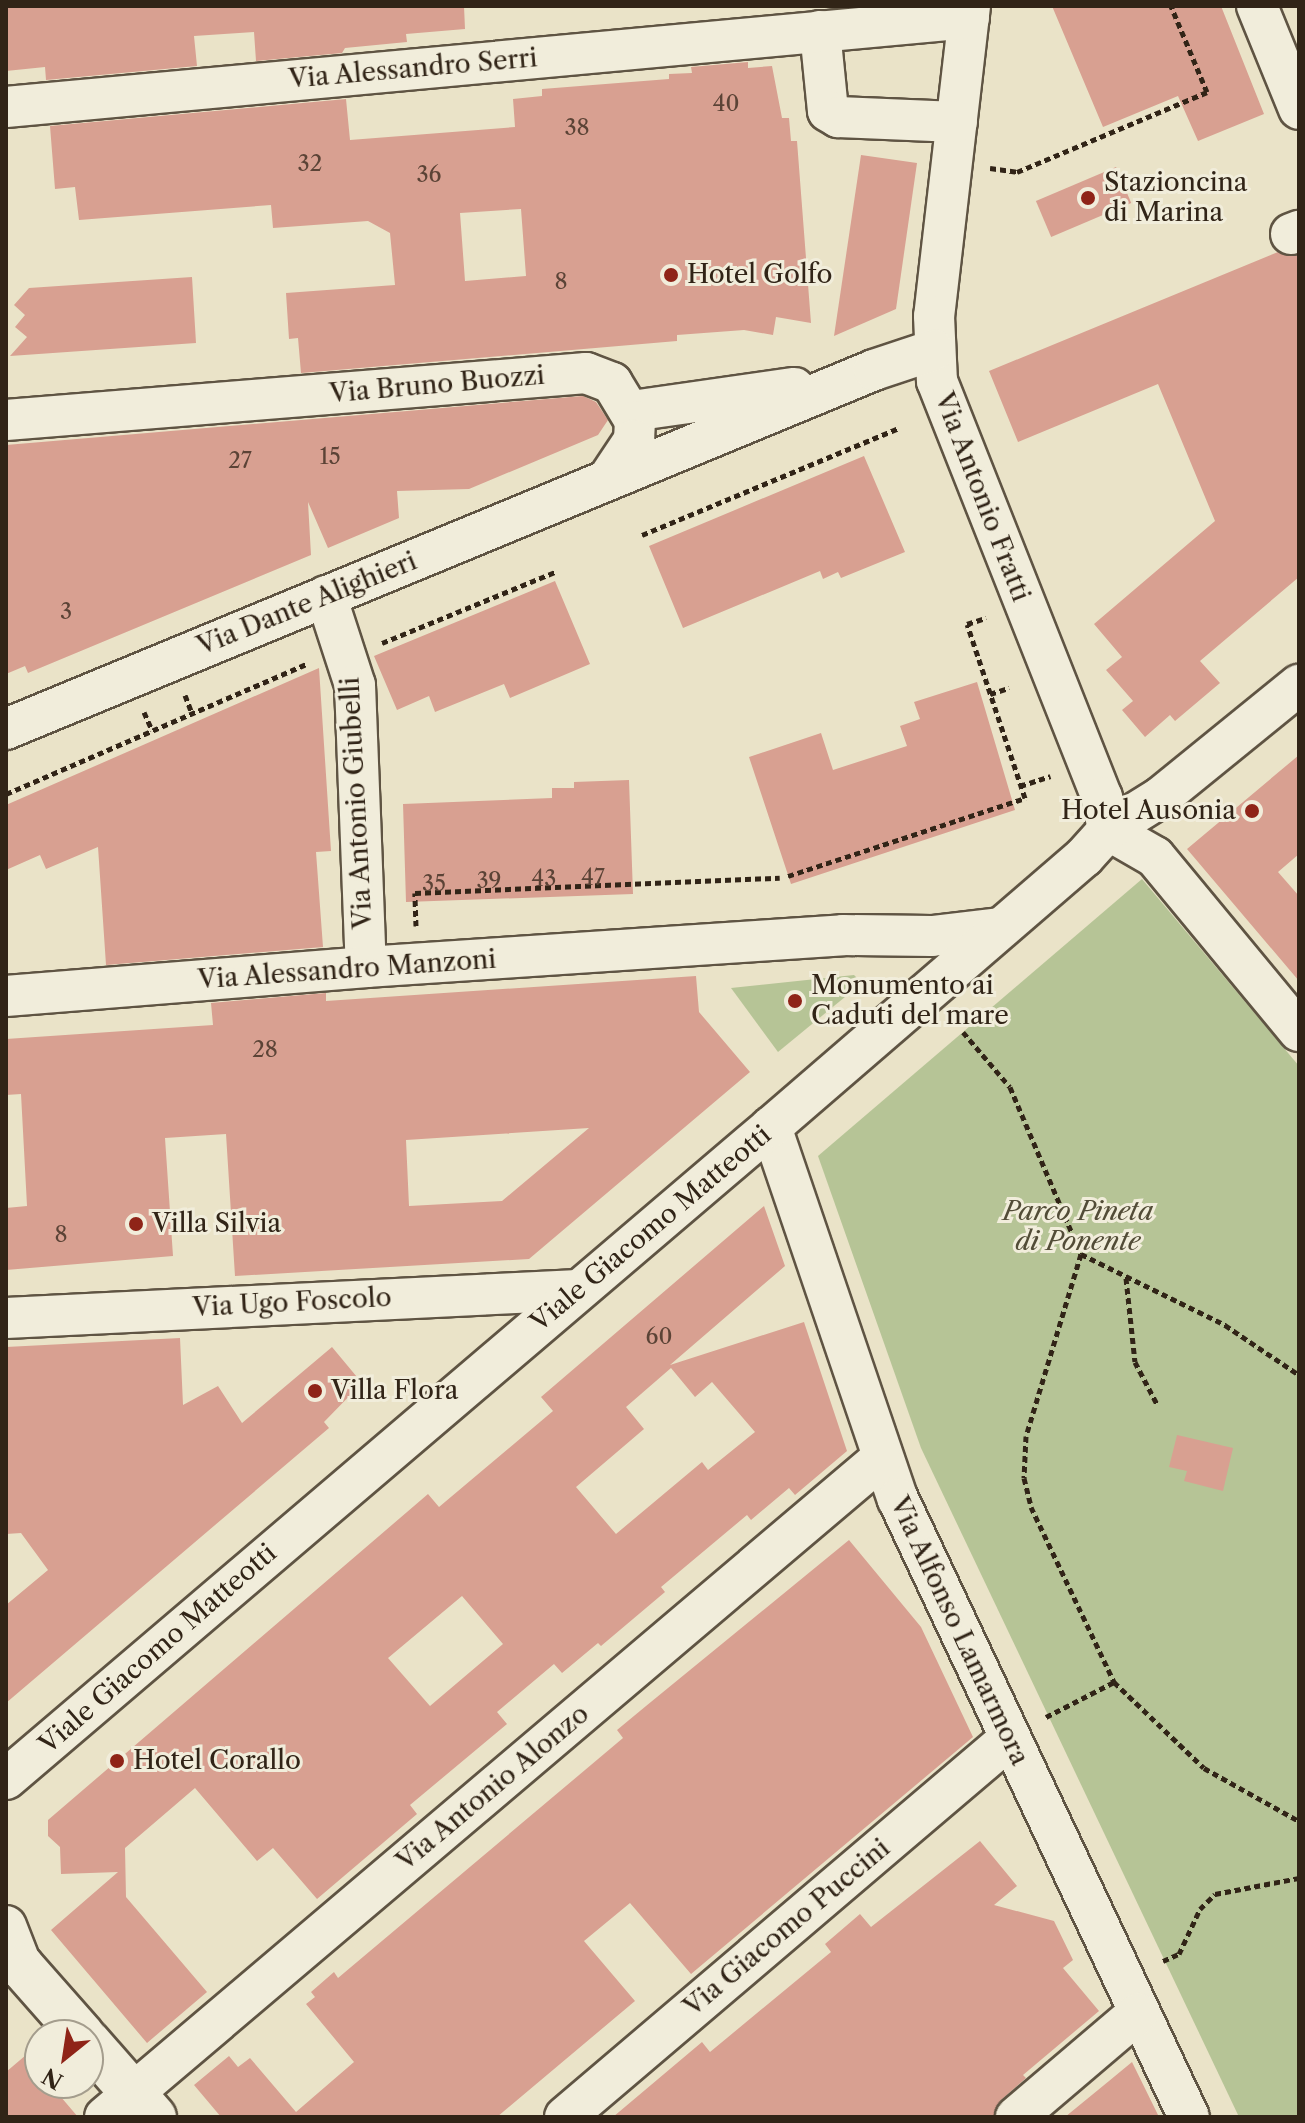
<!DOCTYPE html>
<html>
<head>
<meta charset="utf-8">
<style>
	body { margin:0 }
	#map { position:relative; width:1305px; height:2123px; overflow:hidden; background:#eae3c8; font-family:"Libre Caslon Text",serif }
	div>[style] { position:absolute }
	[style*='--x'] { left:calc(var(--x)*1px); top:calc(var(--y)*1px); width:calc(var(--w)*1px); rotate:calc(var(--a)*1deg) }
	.green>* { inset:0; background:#b6c496 }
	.building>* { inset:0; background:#d8a091; transform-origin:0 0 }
	.path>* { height:5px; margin-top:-2.5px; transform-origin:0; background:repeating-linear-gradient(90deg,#312417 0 6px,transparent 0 10px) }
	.roads { filter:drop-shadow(2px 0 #5f5443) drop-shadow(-2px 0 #5f5443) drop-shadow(0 2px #5f5443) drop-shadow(0 -2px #5f5443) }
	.street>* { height:40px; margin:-20px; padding:0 20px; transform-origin:20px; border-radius:20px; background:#f1eddb }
	.secondary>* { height:44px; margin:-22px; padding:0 22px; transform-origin:22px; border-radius:22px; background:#f1eddb }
	.dots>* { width:22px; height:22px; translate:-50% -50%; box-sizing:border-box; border:4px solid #f1eddb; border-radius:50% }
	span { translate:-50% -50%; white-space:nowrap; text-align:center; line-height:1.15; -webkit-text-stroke:6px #f1eddb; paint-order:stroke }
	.number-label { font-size:22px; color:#5b4336 }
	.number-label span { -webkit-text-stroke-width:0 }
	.street-label { font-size:26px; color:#312417 }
	.poi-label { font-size:26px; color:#312417 }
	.left { translate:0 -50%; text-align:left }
	.right { translate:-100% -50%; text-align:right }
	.park-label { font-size:26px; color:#524c37; font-style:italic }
	.frame { position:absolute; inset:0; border:8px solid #312417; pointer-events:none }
	.north { position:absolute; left:24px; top:2019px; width:80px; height:80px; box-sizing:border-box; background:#f1eddb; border:2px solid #a49d8d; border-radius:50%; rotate:210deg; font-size:22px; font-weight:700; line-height:32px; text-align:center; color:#312417 }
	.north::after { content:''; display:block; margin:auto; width:28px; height:36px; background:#8f2418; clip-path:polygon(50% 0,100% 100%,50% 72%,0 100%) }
</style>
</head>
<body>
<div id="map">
	<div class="green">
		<i style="clip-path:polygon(1142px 879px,1299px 1066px,1299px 2117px,1239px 2117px,921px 1448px,818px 1156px)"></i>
		<i style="clip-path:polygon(854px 975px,862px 983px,778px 1052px,731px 988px)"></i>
	</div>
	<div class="building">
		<i style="clip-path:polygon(6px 6px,464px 6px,465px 29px,406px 34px,407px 42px,345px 48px,342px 53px,256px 61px,254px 32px,194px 36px,197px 66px,46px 80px,45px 67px,6px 71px)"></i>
		<i style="clip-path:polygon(1052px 6px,1221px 6px,1264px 114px,1198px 141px,1178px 96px,1103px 127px)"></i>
		<i style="clip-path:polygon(evenodd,748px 62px,748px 68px,772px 66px,782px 118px,789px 118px,791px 141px,797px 141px,811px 323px,776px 317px,773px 335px,744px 330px,677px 335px,677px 341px,301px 373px,298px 338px,289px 339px,286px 293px,395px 285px,390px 233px,368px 221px,273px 228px,271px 205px,79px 220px,75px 187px,55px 189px,50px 126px,346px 99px,350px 140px,515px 127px,513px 99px,542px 96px,542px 89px,669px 79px,669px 74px,692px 73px,691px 67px,748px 62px,521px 209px,526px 276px,465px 281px,460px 213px,521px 209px)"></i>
		<i style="clip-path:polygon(861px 155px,917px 163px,896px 309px,834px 336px)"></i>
		<i style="left:1116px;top:167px;width:39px;height:87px;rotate:67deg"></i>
		<i style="clip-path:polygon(1278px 252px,1299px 256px,1299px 577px,1200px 661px,1220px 683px,1175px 721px,1170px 715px,1145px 737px,1122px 710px,1133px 701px,1106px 670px,1122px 657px,1094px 624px,1215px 521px,1158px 384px,1018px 442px,989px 371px)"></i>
		<i style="clip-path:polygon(192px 277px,196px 343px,10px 356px,27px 337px,15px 327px,25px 315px,14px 305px,29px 288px)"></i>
		<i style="clip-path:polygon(583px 396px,596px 402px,608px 420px,598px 435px,469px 489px,397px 491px,399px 518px,328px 548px,308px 502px,311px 555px,28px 673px,25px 666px,6px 674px,6px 445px)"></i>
		<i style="clip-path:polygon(864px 456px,905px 552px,841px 578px,838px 572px,823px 579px,820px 571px,683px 628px,649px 546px)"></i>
		<i style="clip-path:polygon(555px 581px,590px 664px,510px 698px,504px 684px,435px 712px,429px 696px,397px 710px,374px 656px)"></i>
		<i style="clip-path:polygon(319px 668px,331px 851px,316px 852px,323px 947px,106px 965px,98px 847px,46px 869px,40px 855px,6px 870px,6px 805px)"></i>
		<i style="clip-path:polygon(977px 682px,1015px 810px,791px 884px,749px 757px,821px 733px,833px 770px,907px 746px,900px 726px,920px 719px,914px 702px)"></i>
		<i style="clip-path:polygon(1299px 755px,1299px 854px,1278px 872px,1299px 896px,1299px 981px,1187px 849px)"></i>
		<i style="clip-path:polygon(629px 780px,633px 894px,406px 902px,403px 804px,552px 798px,552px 788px,574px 788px,574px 782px)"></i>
		<i style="clip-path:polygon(evenodd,696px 976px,699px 1012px,750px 1072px,529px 1259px,235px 1276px,226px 1134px,165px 1138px,173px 1256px,6px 1270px,6px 1208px,27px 1206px,21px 1094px,6px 1095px,6px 1039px,213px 1025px,211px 1003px,326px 993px,326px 1001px,696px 976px,589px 1128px,502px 1201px,409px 1206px,406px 1140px,589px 1128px)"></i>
		<i style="clip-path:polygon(evenodd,764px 1206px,785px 1266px,670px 1365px,804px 1322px,847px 1451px,795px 1495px,789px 1488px,751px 1520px,747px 1515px,661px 1587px,665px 1592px,601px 1646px,598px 1643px,562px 1673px,554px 1664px,497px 1712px,507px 1724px,410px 1805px,417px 1814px,317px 1899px,273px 1848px,257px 1861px,195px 1788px,125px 1848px,126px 1897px,207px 1992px,147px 2043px,51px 1930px,118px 1872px,61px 1874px,60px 1847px,48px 1836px,48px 1820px,428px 1494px,439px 1507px,553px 1411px,541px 1397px,764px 1206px,671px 1368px,695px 1397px,712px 1382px,755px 1432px,708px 1470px,702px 1462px,616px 1534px,576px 1487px,644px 1429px,626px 1407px,671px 1368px,764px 1206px,462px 1596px,503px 1644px,430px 1706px,388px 1658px,462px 1596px)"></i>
		<i style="clip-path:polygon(180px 1338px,183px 1405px,218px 1386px,242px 1423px,332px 1347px,362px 1383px,324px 1422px,329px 1428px,6px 1703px,6px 1605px,48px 1570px,21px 1533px,6px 1534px,6px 1347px)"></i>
		<i style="clip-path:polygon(1177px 1435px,1233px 1448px,1223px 1491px,1184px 1481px,1187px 1471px,1169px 1467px)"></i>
		<i style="clip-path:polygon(849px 1540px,921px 1627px,973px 1737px,691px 1974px,630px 1903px,584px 1941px,635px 2001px,497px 2117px,221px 2117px,194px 2085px,229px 2056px,238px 2067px,250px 2058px,296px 2112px,354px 2062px,306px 2004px,315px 1997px,311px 1992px,334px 1972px,338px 1978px,623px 1738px,617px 1730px,646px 1706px)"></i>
		<i style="clip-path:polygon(980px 1841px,1017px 1886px,994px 1905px,1054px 1921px,1073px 1960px,1063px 1968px,1099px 2011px,1023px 2075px,1026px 2078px,1001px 2100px,994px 2117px,613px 2117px,702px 2042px,710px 2052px,831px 1952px,825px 1944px,860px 1914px,871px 1927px)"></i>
		<i style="clip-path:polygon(26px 2055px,40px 2072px,40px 2083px,49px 2083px,78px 2117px,6px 2117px,6px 2072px)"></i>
		<i style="clip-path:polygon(1132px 2062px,1159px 2117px,1065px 2117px,1109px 2081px)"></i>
	</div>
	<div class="path">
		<i style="--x:990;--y:168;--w:27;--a:8"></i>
		<i style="--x:1017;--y:172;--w:206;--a:-22.8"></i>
		<i style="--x:1207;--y:92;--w:93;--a:-112.7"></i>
		<i style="--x:642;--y:535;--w:278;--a:-22.6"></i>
		<i style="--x:382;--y:643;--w:187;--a:-22.3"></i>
		<i style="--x:990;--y:694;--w:20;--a:-18"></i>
		<i style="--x:185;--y:695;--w:19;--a:69"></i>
		<i style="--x:144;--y:712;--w:20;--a:66"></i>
		<i style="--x:1020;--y:786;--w:32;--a:-18"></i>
		<i style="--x:6;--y:794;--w:327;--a:-23.4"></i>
		<i style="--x:788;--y:876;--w:250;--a:-18.2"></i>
		<i style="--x:1025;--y:798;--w:183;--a:-108.4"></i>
		<i style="--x:967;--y:624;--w:20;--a:-18"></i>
		<i style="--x:416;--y:926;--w:33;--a:-92"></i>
		<i style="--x:415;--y:893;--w:365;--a:-2.4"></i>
		<i style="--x:963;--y:1032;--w:72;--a:49.5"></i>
		<i style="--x:1010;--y:1087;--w:181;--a:67"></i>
		<i style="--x:1081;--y:1254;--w:161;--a:26.2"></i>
		<i style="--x:1225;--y:1325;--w:89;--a:34"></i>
		<i style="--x:1081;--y:1254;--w:190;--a:106.8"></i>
		<i style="--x:1026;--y:1436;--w:42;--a:92.7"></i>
		<i style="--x:1024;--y:1478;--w:30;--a:76"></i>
		<i style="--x:1031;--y:1507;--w:194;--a:64.6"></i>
		<i style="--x:1114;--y:1682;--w:124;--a:43.7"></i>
		<i style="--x:1204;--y:1768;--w:109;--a:29.2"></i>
		<i style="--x:1126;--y:1278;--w:84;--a:83.9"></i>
		<i style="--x:1135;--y:1362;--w:47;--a:62.4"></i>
		<i style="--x:1046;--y:1717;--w:76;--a:-27.2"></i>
		<i style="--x:1163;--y:1961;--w:17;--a:-24"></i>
		<i style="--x:1179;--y:1954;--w:50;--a:-65"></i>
		<i style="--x:1200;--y:1909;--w:21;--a:-45"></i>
		<i style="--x:1215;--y:1894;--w:86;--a:-10.8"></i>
	</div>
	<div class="roads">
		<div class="street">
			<i style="--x:970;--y:6;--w:312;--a:96.6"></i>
			<i style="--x:934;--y:316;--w:65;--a:87.4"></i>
			<i style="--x:937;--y:381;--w:448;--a:68.4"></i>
			<i style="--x:1102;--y:797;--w:34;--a:80"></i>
			<i style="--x:1257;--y:6;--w:111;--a:67.8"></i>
			<i style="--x:820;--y:31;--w:80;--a:84.3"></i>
			<i style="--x:828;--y:111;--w:12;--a:31"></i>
			<i style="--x:838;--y:117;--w:119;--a:2.4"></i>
			<i style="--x:6;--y:107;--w:967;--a:-5.28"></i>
			<i style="--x:1291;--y:234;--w:9;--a:-21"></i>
			<i style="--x:632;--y:411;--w:164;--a:-8.1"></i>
			<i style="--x:6;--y:420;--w:582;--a:-4.63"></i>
			<i style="--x:586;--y:373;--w:28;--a:21"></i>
			<i style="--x:612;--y:383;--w:44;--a:58.8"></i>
			<i style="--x:635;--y:421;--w:19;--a:93"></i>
			<i style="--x:634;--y:440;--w:47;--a:123.7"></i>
			<i style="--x:326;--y:596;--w:94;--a:72"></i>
			<i style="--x:355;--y:685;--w:282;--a:87.8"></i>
			<i style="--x:6;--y:729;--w:939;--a:-22.47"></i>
			<i style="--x:874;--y:370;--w:63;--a:-18.4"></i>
			<i style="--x:1108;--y:830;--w:54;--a:29.9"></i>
			<i style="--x:1155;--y:857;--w:226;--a:50.4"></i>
			<i style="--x:6;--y:996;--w:361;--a:-4.6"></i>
			<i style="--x:366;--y:967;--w:478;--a:-3.8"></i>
			<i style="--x:843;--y:935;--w:89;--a:0.6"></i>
			<i style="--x:932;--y:936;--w:68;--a:-6.7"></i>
			<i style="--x:771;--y:1127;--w:393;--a:71.2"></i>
			<i style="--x:898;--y:1499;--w:683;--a:64.79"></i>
			<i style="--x:6;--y:1318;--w:573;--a:-2.8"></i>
			<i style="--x:6;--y:1779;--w:1005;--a:-40.44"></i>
			<i style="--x:771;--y:1127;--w:413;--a:-40.8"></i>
			<i style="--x:1084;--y:857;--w:36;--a:-48"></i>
			<i style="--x:1108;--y:830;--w:62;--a:-31.9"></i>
			<i style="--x:1161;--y:797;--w:178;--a:-39.1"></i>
			<i style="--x:6;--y:1926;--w:44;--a:68.7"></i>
			<i style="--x:105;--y:2117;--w:1017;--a:-40.3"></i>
			<i style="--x:565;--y:2117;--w:583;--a:-40.41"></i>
			<i style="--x:1016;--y:2117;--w:160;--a:-40.4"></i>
		</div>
		<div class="secondary">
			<i style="--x:6;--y:1958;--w:18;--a:29"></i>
			<i style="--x:22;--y:1967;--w:91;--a:48.6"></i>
			<i style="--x:88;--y:2042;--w:100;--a:48.7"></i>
		</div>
	</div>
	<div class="dots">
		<i style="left:1088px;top:198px;background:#8f2418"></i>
		<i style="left:671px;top:275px;background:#8f2418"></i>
		<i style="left:1252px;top:811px;background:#8f2418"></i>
		<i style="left:795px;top:1001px;background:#8f2418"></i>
		<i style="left:136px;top:1224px;background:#8f2418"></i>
		<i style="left:315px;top:1391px;background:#8f2418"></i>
		<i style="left:117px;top:1761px;background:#8f2418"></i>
	</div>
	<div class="number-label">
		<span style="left:726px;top:104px">40</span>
		<span style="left:577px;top:128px">38</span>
		<span style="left:310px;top:164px">32</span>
		<span style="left:429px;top:175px">36</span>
		<span style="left:561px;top:282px">8</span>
		<span style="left:330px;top:457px">15</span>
		<span style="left:240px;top:461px">27</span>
		<span style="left:66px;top:612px">3</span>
		<span style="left:593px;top:878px">47</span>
		<span style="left:544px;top:879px">43</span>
		<span style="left:489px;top:881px">39</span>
		<span style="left:434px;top:884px">35</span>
		<span style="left:265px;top:1050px">28</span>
		<span style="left:61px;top:1235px">8</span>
		<span style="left:659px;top:1337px">60</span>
	</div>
	<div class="street-label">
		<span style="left:413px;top:69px;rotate:-5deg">Via Alessandro Serri</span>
		<span style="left:437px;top:385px;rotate:-5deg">Via Bruno Buozzi</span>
		<span style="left:982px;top:497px;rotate:69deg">Via Antonio Fratti</span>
		<span style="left:307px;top:604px;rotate:-22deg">Via Dante Alighieri</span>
		<span style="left:357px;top:803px;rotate:-93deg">Via Antonio Giubelli</span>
		<span style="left:347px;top:970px;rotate:-4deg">Via Alessandro Manzoni</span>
		<span style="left:651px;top:1229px;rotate:-40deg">Viale Giacomo Matteotti</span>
		<span style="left:292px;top:1303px;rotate:-3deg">Via Ugo Foscolo</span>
		<span style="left:959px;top:1631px;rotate:65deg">Via Alfonso Lamarmora</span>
		<span style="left:158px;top:1649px;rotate:-41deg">Viale Giacomo Matteotti</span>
		<span style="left:493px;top:1788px;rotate:-40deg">Via Antonio Alonzo</span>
		<span style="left:787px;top:1928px;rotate:-40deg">Via Giacomo Puccini</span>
	</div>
	<div class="poi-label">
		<span class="left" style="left:1104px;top:198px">Stazioncina<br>di Marina</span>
		<span class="left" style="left:687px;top:275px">Hotel Golfo</span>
		<span class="right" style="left:1236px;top:811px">Hotel Ausonia</span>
		<span class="left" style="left:811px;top:1001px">Monumento ai<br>Caduti del mare</span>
		<span class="left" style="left:152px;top:1224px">Villa Silvia</span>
		<span class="left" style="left:331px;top:1391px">Villa Flora</span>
		<span class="left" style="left:133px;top:1761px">Hotel Corallo</span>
	</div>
	<div class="park-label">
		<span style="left:1078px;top:1227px">Parco Pineta<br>di Ponente</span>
	</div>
	<div class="frame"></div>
	<div class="north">N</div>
</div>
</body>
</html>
